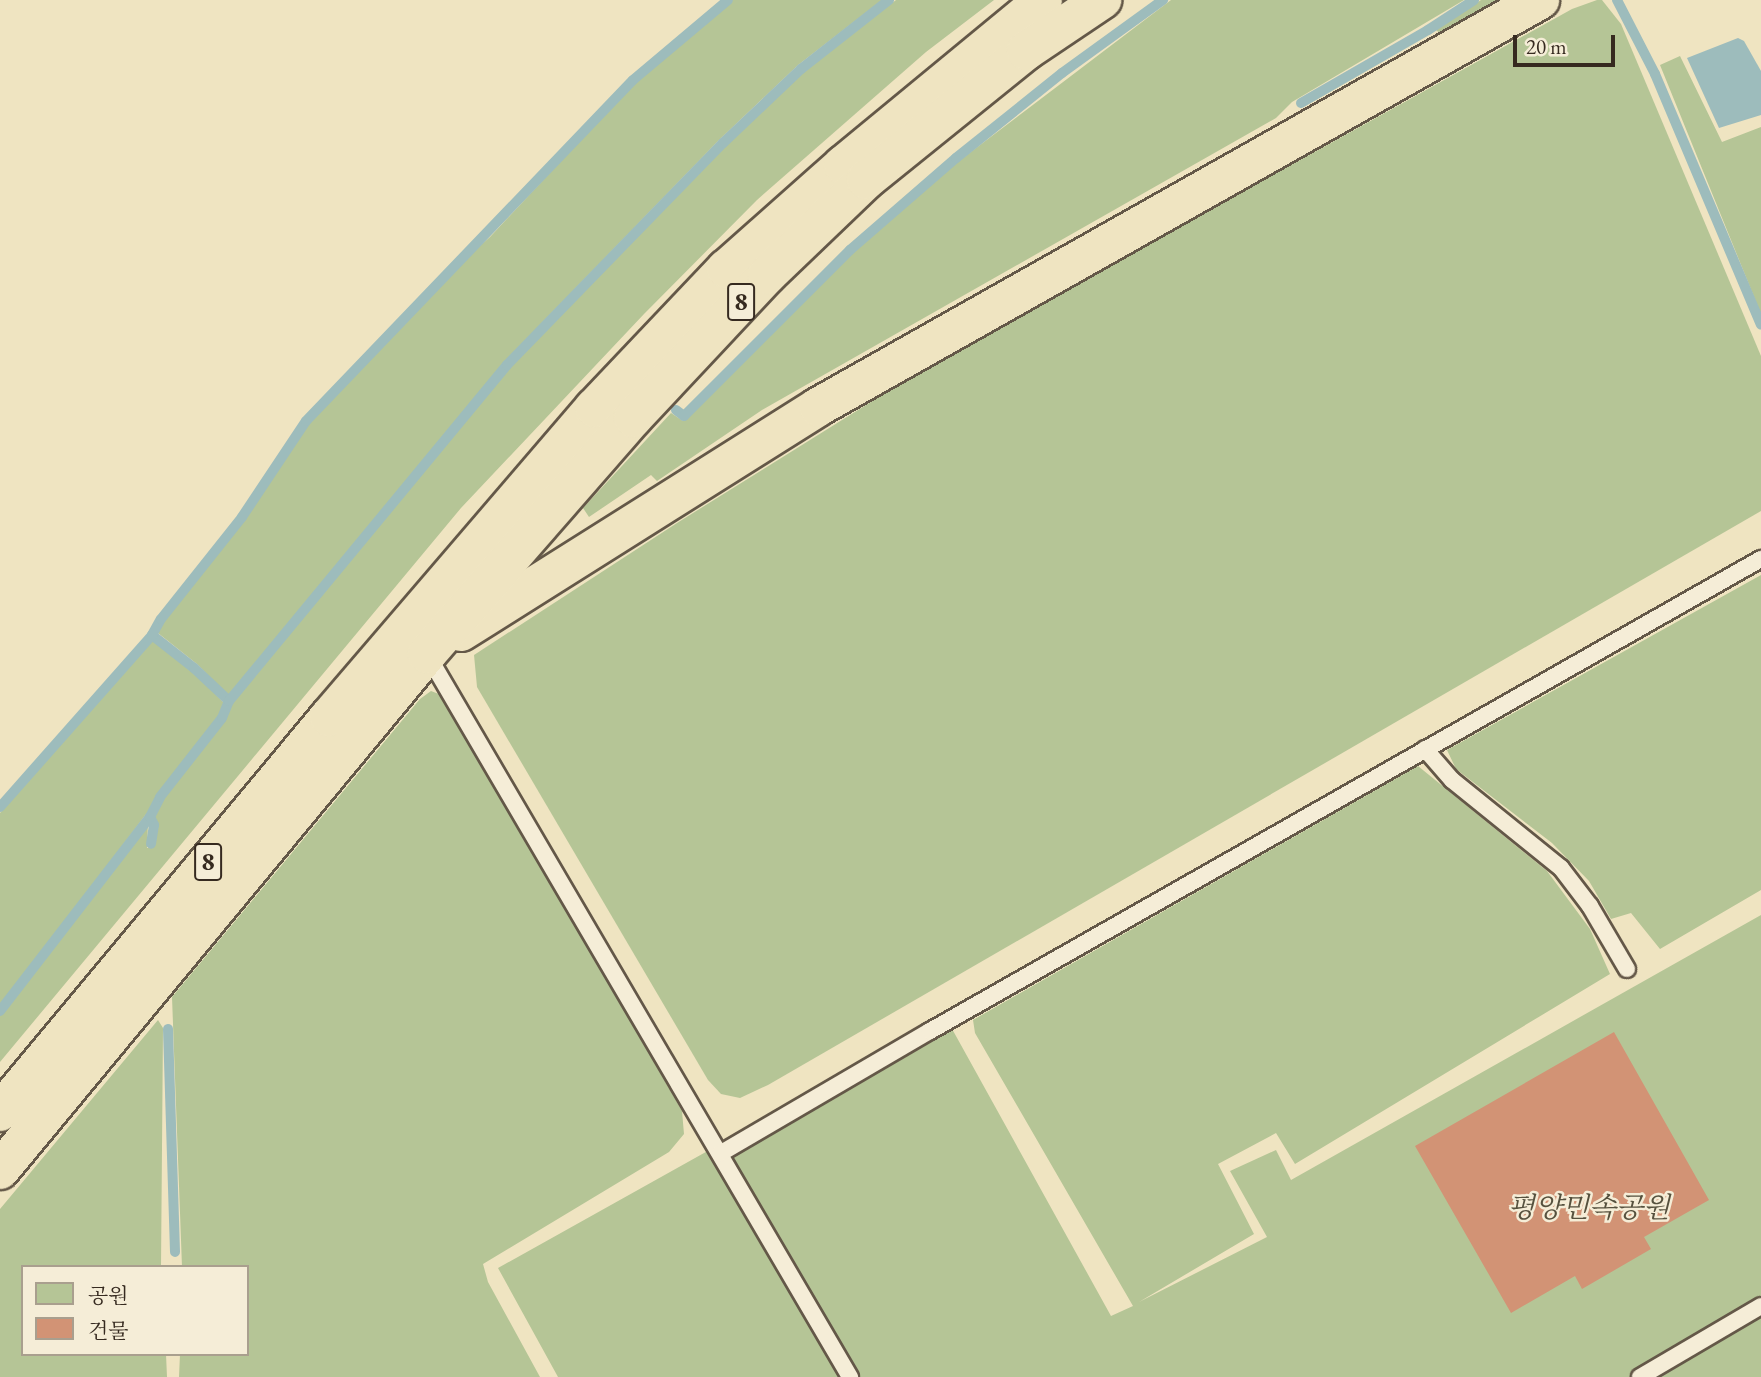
<!DOCTYPE html>
<html>
<head>
<meta charset="utf-8">
<style>
	body { margin:0 }
	#map { position:relative; width:1761px; height:1377px; overflow:hidden; background:#efe4c1; font-family:"EB Garamond","Noto Serif KR",serif }
	div>[style] { position:absolute }
	[style*='--x'] { left:calc(var(--x)*1px); top:calc(var(--y)*1px); width:calc(var(--w)*1px); rotate:calc(var(--a)*1deg) }
	.green>* { inset:0; background:#b5c596 }
	.water>* { inset:0; background:#9dbcbc }
	.stream>* { height:10px; margin:-5px; padding:0 5px; transform-origin:5px; border-radius:5px; background:#9dbcbc }
	.building>* { inset:0; background:#d29375 }
	.roads { filter:drop-shadow(2px 0 #645848) drop-shadow(-2px 0 #645848) drop-shadow(0 2px #645848) drop-shadow(0 -2px #645848) }
	.lane>* { height:16px; margin:-8px; padding:0 8px; transform-origin:8px; border-radius:8px; background:#f5edd7 }
	.highway>* { height:38px; margin:-19px; padding:0 19px; transform-origin:19px; border-radius:19px; background:#efe4c1 }
	span { translate:-50% -50%; white-space:nowrap; text-align:center; line-height:1.15; -webkit-text-stroke:5px #f5edd7; paint-order:stroke }
	.shield-label span { padding:2px 5px; background:#f5edd7; border:2px solid; border-radius:5px; -webkit-text-stroke-width:0 }
	.shield-label { font-size:26px; color:#362a20; font-weight:700 }
	.park-label { font-size:28px; color:#56513e; font-style:italic }
	.legend { position:absolute; left:21px; top:1265px; width:228px; height:91px; box-sizing:border-box; background:#f5edd7; border:2px solid #a99f8e; margin:0; padding:9px 12px; list-style:none; font-size:21px; color:#362a20 }
	.legend li { display:flex; align-items:center; gap:14px; height:35px }
	.legend b { width:35px; border:2px solid #a99f8e }
	.scale { position:absolute; left:1513px; top:35px; width:102px; height:32px; box-sizing:border-box; border:4px solid #362a20; border-top:0; padding-left:9px; font-size:21px; line-height:24px; white-space:nowrap; color:#362a20; -webkit-text-stroke:5px #f5edd7; paint-order:stroke }
</style>
</head>
<body>
<div id="map">
	<div class="green">
		<i style="clip-path:polygon(732px 0,882px 0,798px 65px,719px 140px,504px 362px,229px 696px,197px 664px,158px 633px,163px 622px,245px 517px,309px 423px,447px 275px,490px 237px,635px 82px)"></i>
		<i style="clip-path:polygon(896px 0,994px 0,926px 52px,757px 200px,644px 314px,461px 508px,0 1062px,0 1016px,148px 822px,147px 848px,154px 847px,155px 814px,163px 799px,225px 720px,231px 703px,509px 367px,724px 145px,803px 73px)"></i>
		<i style="clip-path:polygon(1171px 0,1464px 0,1292px 102px,1276px 118px,762px 410px,657px 481px,651px 475px,589px 517px,583px 508px,671px 413px,683px 421px,853px 253px,959px 161px)"></i>
		<i style="clip-path:polygon(1481px 0,1499px 0,1440px 33px,1436px 30px)"></i>
		<i style="clip-path:polygon(1597px 0,1602px 0,1621px 24px,1761px 356px,1761px 511px,768px 1085px,740px 1098px,721px 1094px,708px 1080px,477px 687px,474px 655px,677px 523px,922px 370px,1572px 9px)"></i>
		<i style="clip-path:polygon(1680px 56px,1722px 142px,1761px 127px,1761px 314px,1660px 65px)"></i>
		<i style="clip-path:polygon(1761px 575px,1761px 890px,1660px 949px,1631px 913px,1611px 919px,1589px 881px,1552px 843px,1456px 769px,1447px 750px)"></i>
		<i style="clip-path:polygon(153px 640px,192px 670px,225px 704px,220px 716px,0 1008px,0 813px)"></i>
		<i style="clip-path:polygon(431px 691px,444px 696px,682px 1111px,684px 1134px,669px 1152px,483px 1264px,488px 1282px,540px 1377px,179px 1377px,180px 1354px,247px 1354px,247px 1267px,182px 1267px,172px 997px,420px 699px)"></i>
		<i style="clip-path:polygon(1418px 766px,1547px 871px,1590px 929px,1610px 974px,1295px 1164px,1276px 1133px,1218px 1164px,1254px 1234px,1139px 1302px,1267px 1237px,1230px 1171px,1276px 1150px,1291px 1180px,1761px 915px,1761px 1377px,558px 1377px,498px 1268px,946px 1018px,1111px 1316px,1133px 1306px,975px 1033px,973px 1020px)"></i>
		<i style="clip-path:polygon(158px 1020px,163px 1028px,161px 1267px,23px 1267px,23px 1354px,166px 1354px,167px 1377px,0 1377px,0 1209px)"></i>
	</div>
	<div class="water">
		<i style="clip-path:polygon(1738px 38px,1744px 41px,1761px 71px,1761px 115px,1719px 128px,1687px 58px)"></i>
	</div>
	<div class="stream">
		<i style="--x:1617;--y:0;--w:83;--a:62.8"></i>
		<i style="--x:1655;--y:74;--w:272;--a:67.1"></i>
		<i style="--x:1301;--y:103;--w:146;--a:-29.9"></i>
		<i style="--x:1428;--y:30;--w:55;--a:-33.1"></i>
		<i style="--x:676;--y:410;--w:10;--a:37"></i>
		<i style="--x:684;--y:416;--w:235;--a:-45"></i>
		<i style="--x:850;--y:250;--w:140;--a:-41"></i>
		<i style="--x:956;--y:158;--w:136;--a:-38.7"></i>
		<i style="--x:1062;--y:73;--w:125;--a:-35.9"></i>
		<i style="--x:152;--y:635;--w:53;--a:38.2"></i>
		<i style="--x:194;--y:668;--w:48;--a:43.3"></i>
		<i style="--x:0;--y:807;--w:230;--a:-48.5"></i>
		<i style="--x:152;--y:635;--w:18;--a:-61"></i>
		<i style="--x:161;--y:619;--w:130;--a:-51.5"></i>
		<i style="--x:242;--y:517;--w:115;--a:-56.3"></i>
		<i style="--x:306;--y:421;--w:472;--a:-46.2"></i>
		<i style="--x:633;--y:80;--w:124;--a:-40.1"></i>
		<i style="--x:150;--y:817;--w:9;--a:63"></i>
		<i style="--x:154;--y:825;--w:19;--a:99"></i>
		<i style="--x:0;--y:1011;--w:245;--a:-52.3"></i>
		<i style="--x:150;--y:817;--w:22;--a:-63"></i>
		<i style="--x:160;--y:797;--w:100;--a:-51.9"></i>
		<i style="--x:222;--y:718;--w:18;--a:-68"></i>
		<i style="--x:229;--y:701;--w:436;--a:-50.4"></i>
		<i style="--x:507;--y:365;--w:310;--a:-45.8"></i>
		<i style="--x:723;--y:143;--w:108;--a:-43.5"></i>
		<i style="--x:801;--y:69;--w:112;--a:-38.1"></i>
		<i style="--x:168;--y:1029;--w:223;--a:88.2"></i>
	</div>
	<div class="building">
		<i style="clip-path:polygon(1614px 1032px,1709px 1200px,1644px 1237px,1651px 1249px,1582px 1289px,1575px 1276px,1511px 1313px,1415px 1146px)"></i>
	</div>
	<div class="roads">
		<div class="lane">
			<i style="--x:427;--y:654;--w:838;--a:59.67"></i>
			<i style="--x:1425;--y:749;--w:41;--a:48.9"></i>
			<i style="--x:1452;--y:780;--w:140;--a:38.9"></i>
			<i style="--x:1561;--y:868;--w:48;--a:52.7"></i>
			<i style="--x:1590;--y:906;--w:73;--a:59.6"></i>
			<i style="--x:721;--y:1153;--w:242;--a:-30.3"></i>
			<i style="--x:930;--y:1031;--w:956;--a:-29.6"></i>
			<i style="--x:1640;--y:1377;--w:140;--a:-30.4"></i>
		</div>
		<div class="highway">
			<i style="--x:461;--y:632;--w:422;--a:-32.2"></i>
			<i style="--x:818;--y:407;--w:829;--a:-29.41"></i>
			<i style="--x:0;--y:1112;--w:514;--a:-50.21"></i>
			<i style="--x:329;--y:717;--w:407;--a:-49.4"></i>
			<i style="--x:594;--y:408;--w:192;--a:-46.5"></i>
			<i style="--x:726;--y:269;--w:157;--a:-41.6"></i>
			<i style="--x:843;--y:165;--w:259;--a:-39.5"></i>
			<i style="--x:0;--y:1170;--w:670;--a:-50.39"></i>
			<i style="--x:427;--y:654;--w:313;--a:-48.9"></i>
			<i style="--x:633;--y:418;--w:196;--a:-46.9"></i>
			<i style="--x:767;--y:275;--w:137;--a:-43.8"></i>
			<i style="--x:866;--y:180;--w:206;--a:-38.9"></i>
			<i style="--x:1026;--y:51;--w:92;--a:-33.9"></i>
		</div>
	</div>
	<div class="shield-label">
		<span style="left:741px;top:302px">8</span>
		<span style="left:208px;top:862px">8</span>
	</div>
	<div class="park-label">
		<span style="left:1589px;top:1207px">평양민속공원</span>
	</div>
	<ul class="legend">
	<li><b style="height:19px;background:#b5c596"></b>공원</li>
	<li><b style="height:19px;background:#d29375"></b>건물</li>
	</ul>
	<div class="scale">20 m</div>
</div>
</body>
</html>
